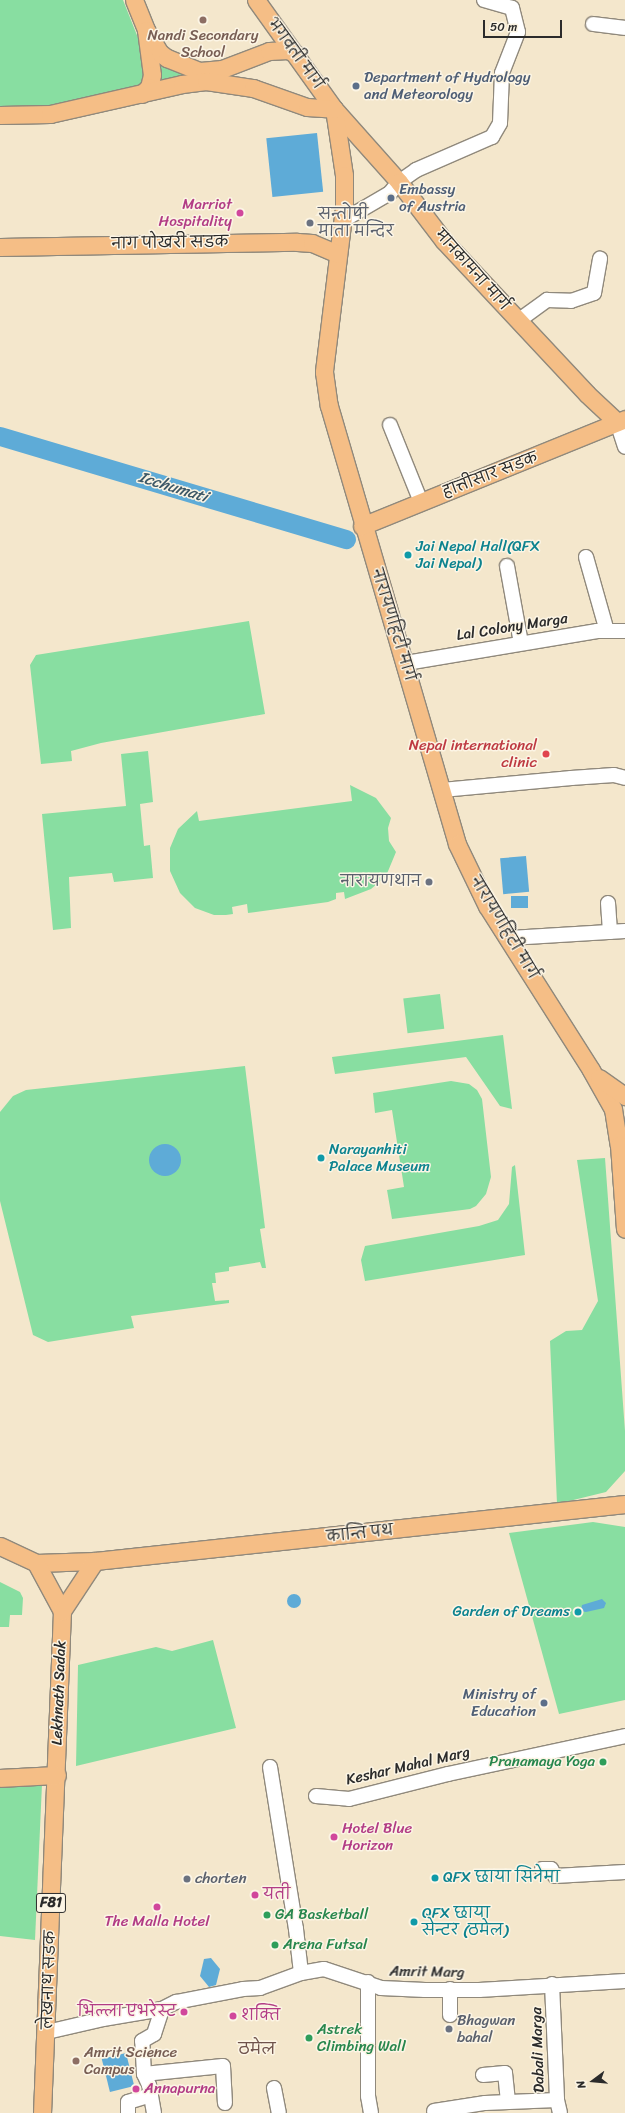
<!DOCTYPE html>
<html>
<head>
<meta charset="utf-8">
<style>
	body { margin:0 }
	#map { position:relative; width:625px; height:2113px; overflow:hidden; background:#f4e7cc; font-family:Sriracha,"Playpen Sans Deva",sans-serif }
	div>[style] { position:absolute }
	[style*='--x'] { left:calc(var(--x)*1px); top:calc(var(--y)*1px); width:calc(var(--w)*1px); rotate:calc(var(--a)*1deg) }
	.green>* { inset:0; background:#88dea1; transform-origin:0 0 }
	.water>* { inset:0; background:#5eabd7; transform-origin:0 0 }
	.round { border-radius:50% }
	.river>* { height:19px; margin:-9.5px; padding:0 9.5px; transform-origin:9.5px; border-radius:9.5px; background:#5eabd7 }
	.roads { filter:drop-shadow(1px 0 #90897c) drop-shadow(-1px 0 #90897c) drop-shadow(0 1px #90897c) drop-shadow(0 -1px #90897c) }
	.minor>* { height:14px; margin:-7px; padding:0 7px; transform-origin:7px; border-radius:7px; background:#fff }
	.major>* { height:17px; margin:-8.5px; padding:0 8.5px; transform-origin:8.5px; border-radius:8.5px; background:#f5be86 }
	.dots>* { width:11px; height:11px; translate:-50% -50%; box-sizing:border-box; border:2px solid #fcf5e5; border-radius:50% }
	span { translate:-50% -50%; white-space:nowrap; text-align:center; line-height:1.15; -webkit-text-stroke:3px #fcf5e5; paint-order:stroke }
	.shield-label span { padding:1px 3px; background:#fcf5e5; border:1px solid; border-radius:3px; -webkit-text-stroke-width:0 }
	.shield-label { font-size:14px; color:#2b2b2b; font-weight:700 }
	.education-label { font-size:15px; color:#785e54 }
	.left { translate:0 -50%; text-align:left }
	.street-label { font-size:15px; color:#2b2b2b }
	.service-label { font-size:15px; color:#4e5e75 }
	.right { translate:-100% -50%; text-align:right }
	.hotel-label { font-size:15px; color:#b23c85 }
	.worship-label { font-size:15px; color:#5b616d }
	.culture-label { font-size:15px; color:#0d838f }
	.health-label { font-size:15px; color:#be3a42 }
	.leisure-label { font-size:15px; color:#27864d }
	.water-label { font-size:16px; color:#3d5867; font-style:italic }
	.neighbourhood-label { font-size:16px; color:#6f534c }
	.north { position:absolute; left:573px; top:2061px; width:40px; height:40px; -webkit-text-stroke:3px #fcf5e5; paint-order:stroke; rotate:254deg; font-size:11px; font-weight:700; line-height:16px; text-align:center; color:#2b2b2b }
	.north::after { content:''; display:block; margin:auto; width:14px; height:18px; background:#2b2b2b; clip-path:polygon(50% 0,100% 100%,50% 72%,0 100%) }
	.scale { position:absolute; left:483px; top:20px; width:79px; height:18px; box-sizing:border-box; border:2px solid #2b2b2b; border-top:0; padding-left:5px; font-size:12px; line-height:14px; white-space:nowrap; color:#2b2b2b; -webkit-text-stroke:3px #fcf5e5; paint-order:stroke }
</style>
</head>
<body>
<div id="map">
	<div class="green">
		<i style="clip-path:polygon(0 0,123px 0,146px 58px,147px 84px,71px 106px,0 109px)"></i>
		<i style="clip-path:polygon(154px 51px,205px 74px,155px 85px)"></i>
		<i style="clip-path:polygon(249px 621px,265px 714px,101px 743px,71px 751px,72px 761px,41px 764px,30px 665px,36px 655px)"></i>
		<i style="clip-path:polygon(148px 751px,153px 802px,140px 804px,144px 846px,150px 845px,153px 878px,114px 882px,112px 873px,69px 877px,71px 928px,53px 930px,42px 814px,126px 806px,121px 754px)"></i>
		<i style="clip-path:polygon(350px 785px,376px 798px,391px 818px,388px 828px,389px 841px,396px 852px,386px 876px,371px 889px,345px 899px,344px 892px,336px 893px,336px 899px,328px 902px,248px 913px,247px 904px,232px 907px,233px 914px,226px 915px,214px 915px,195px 908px,180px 893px,170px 871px,170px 848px,178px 829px,197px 811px,199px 821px,352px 801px)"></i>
		<i style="left:440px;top:994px;width:35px;height:37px;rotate:83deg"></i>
		<i style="clip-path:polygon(503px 1035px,512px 1109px,500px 1106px,466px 1057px,335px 1074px,332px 1057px)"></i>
		<i style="clip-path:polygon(245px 1066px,265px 1228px,260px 1229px,266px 1268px,262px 1268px,260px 1262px,229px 1267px,229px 1271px,215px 1273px,216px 1283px,212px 1283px,215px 1301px,229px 1300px,229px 1303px,131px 1316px,134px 1328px,48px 1342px,33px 1335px,0 1201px,0 1112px,13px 1096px,26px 1090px)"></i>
		<i style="clip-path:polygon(451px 1081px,469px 1084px,477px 1090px,482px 1099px,491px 1177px,486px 1194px,476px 1206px,470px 1209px,392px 1219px,387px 1190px,404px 1187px,392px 1110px,375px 1113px,373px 1093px)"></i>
		<i style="clip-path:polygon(605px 1158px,625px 1431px,625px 1471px,606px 1492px,557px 1504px,550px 1341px,566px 1331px,582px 1330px,598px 1301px,577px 1160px)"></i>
		<i style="clip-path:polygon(515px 1165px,525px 1255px,365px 1281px,361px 1260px,365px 1246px,479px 1226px,498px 1220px,509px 1204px,512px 1167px)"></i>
		<i style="clip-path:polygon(593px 1522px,625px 1527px,625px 1700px,559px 1714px,509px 1533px)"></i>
		<i style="clip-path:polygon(0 1582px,20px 1592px,23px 1598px,22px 1615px,10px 1615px,9px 1627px,0 1627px)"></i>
		<i style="clip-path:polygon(213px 1640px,236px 1728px,76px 1766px,78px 1665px,156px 1647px,172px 1651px)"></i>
		<i style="clip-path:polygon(0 1784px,42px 1784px,35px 1940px,0 1936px)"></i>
	</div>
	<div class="water">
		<i style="left:317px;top:133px;width:59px;height:51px;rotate:84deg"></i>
		<i style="left:526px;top:856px;width:36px;height:26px;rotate:85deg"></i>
		<i style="left:511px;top:896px;width:17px;height:12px"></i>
		<i class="round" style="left:149px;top:1144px;width:32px;height:32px"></i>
		<i class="round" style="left:287px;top:1594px;width:14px;height:14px"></i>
		<i style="clip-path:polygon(602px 1599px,606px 1603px,604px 1608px,586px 1612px,581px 1611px,582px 1605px)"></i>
		<i style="clip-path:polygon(211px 1958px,220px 1969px,216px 1985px,209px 1987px,200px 1976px,204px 1959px)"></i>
		<i style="left:126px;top:2053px;width:34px;height:25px;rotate:76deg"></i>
	</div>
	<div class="river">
		<i style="--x:0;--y:436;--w:361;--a:16.6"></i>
	</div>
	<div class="roads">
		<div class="minor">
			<i style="--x:593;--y:24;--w:32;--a:7"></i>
			<i style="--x:342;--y:221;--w:56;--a:-30.3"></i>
			<i style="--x:390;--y:193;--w:14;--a:-51"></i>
			<i style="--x:399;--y:182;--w:21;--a:-35"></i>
			<i style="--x:416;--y:170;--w:83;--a:-23.5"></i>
			<i style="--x:492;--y:137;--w:16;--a:-60"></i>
			<i style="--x:500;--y:123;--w:50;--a:-87.7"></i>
			<i style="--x:502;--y:73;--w:44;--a:-68.7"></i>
			<i style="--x:518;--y:32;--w:25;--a:-104"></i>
			<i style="--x:512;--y:8;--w:29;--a:-164"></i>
			<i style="--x:518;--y:321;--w:36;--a:-36"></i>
			<i style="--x:547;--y:300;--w:24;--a:2"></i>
			<i style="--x:571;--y:301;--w:24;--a:-19"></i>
			<i style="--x:594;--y:293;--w:35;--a:-80"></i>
			<i style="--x:617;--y:422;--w:26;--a:72"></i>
			<i style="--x:390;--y:425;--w:83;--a:68.1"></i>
			<i style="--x:586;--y:557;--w:77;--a:74.2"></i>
			<i style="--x:507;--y:566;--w:78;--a:79.7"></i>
			<i style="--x:406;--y:663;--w:194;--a:-9.5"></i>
			<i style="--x:597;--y:631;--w:28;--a:0"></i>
			<i style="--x:442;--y:790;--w:130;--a:-5.3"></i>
			<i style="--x:571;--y:778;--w:43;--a:-4"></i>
			<i style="--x:614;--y:775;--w:11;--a:15"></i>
			<i style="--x:608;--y:903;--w:29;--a:86"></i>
			<i style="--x:510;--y:938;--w:115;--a:-3.5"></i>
			<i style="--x:270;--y:1767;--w:164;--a:80.9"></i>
			<i style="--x:296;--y:1929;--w:44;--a:83.5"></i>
			<i style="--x:316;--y:1796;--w:33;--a:5"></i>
			<i style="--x:349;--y:1799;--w:102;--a:-14.2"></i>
			<i style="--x:448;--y:1774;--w:181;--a:-12.1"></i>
			<i style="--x:542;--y:1869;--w:9;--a:0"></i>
			<i style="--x:551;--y:1869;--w:8;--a:60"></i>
			<i style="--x:555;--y:1876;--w:70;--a:-3.3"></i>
			<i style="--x:368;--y:1982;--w:114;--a:90"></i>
			<i style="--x:368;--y:2096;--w:17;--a:80"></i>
			<i style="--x:552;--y:1984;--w:116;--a:87.5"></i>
			<i style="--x:557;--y:2100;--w:13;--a:77"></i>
			<i style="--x:450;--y:1989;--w:26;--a:90"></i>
			<i style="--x:47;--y:2032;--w:57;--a:-13.1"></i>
			<i style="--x:103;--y:2019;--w:60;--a:-9.6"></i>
			<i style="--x:162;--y:2009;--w:16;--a:-27"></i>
			<i style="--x:176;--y:2002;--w:68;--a:-11"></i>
			<i style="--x:243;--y:1989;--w:17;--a:-3"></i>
			<i style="--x:260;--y:1988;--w:44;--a:-20.1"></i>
			<i style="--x:301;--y:1973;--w:23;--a:-10"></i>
			<i style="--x:324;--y:1969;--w:60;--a:18.4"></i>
			<i style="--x:381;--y:1988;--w:44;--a:2.6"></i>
			<i style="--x:425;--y:1990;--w:54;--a:0"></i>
			<i style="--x:479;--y:1990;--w:146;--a:-3.5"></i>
			<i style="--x:144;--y:2074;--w:79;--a:-5.8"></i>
			<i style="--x:223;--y:2066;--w:37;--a:87"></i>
			<i style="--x:483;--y:2075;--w:22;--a:-5"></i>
			<i style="--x:505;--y:2073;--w:29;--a:84"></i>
			<i style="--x:274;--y:2088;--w:25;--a:79"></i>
			<i style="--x:434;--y:2111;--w:52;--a:-8.9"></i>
			<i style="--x:485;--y:2103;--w:72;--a:-2.4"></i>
			<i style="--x:128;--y:2113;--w:11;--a:-90"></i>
			<i style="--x:128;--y:2102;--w:24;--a:-17"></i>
			<i style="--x:154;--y:2113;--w:28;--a:-100"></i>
			<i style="--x:149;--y:2085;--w:12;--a:-114"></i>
			<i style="--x:144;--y:2074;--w:33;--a:-93"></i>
			<i style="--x:142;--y:2041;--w:14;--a:-30"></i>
			<i style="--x:154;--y:2034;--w:26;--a:-72"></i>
		</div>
		<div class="major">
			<i style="--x:134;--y:0;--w:32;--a:68"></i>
			<i style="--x:146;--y:30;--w:45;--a:82.4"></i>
			<i style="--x:152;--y:75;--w:12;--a:104"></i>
			<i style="--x:149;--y:87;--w:10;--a:135"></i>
			<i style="--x:256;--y:0;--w:134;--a:54.4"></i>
			<i style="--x:334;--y:109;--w:98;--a:48.3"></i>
			<i style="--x:399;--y:182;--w:74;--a:52.7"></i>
			<i style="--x:444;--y:241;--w:209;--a:46.9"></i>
			<i style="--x:587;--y:394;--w:41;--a:43"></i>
			<i style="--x:146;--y:30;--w:27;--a:59"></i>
			<i style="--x:160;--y:53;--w:9;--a:36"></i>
			<i style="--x:167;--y:58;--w:35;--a:22"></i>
			<i style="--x:200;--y:71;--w:22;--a:-5"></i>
			<i style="--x:222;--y:69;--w:50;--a:-21"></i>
			<i style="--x:269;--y:51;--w:19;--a:-3"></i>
			<i style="--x:288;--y:50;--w:9;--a:27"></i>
			<i style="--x:334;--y:109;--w:67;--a:81.4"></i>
			<i style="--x:344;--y:175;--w:33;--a:90"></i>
			<i style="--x:344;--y:208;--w:165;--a:97"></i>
			<i style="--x:324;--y:372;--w:34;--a:82"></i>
			<i style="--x:329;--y:406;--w:456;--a:73.7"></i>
			<i style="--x:457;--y:844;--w:69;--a:64.2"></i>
			<i style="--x:487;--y:906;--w:194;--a:57.6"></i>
			<i style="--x:591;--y:1070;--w:45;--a:60.6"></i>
			<i style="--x:613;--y:1109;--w:36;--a:81"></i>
			<i style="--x:619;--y:1145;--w:84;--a:85.9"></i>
			<i style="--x:0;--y:115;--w:50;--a:-1.1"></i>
			<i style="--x:50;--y:114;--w:135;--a:-12.8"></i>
			<i style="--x:182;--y:84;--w:24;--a:-7"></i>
			<i style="--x:206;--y:81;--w:48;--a:8.5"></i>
			<i style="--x:253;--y:88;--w:57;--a:19.4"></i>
			<i style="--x:307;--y:107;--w:27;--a:4"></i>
			<i style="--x:0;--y:247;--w:297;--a:-1"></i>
			<i style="--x:297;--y:242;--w:15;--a:4"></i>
			<i style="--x:312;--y:243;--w:28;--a:23"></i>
			<i style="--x:362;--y:526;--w:284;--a:-22.1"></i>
			<i style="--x:599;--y:1078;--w:32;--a:35"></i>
			<i style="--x:0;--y:1546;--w:40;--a:25"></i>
			<i style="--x:36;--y:1563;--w:59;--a:-1.9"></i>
			<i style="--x:95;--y:1561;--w:533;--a:-6.14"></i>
			<i style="--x:36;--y:1563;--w:55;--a:61.6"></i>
			<i style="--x:62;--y:1611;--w:502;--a:92.28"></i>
			<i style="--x:62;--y:1611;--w:60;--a:-56.6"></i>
			<i style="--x:0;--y:1778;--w:57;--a:-3"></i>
		</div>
	</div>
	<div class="dots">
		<i style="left:203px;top:20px;background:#8d6e63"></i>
		<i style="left:356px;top:86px;background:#5c6f8a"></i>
		<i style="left:391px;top:198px;background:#5c6f8a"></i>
		<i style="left:240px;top:213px;background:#d1479c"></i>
		<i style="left:310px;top:223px;background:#6b7280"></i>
		<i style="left:408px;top:555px;background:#0f9aa8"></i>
		<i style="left:546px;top:754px;background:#e0444e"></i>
		<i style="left:429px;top:882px;background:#6b7280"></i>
		<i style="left:321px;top:1158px;background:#0f9aa8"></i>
		<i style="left:578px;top:1612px;background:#0f9aa8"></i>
		<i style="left:544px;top:1703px;background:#5c6f8a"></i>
		<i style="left:603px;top:1762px;background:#2e9e5b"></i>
		<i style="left:334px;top:1837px;background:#d1479c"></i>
		<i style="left:435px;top:1878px;background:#0f9aa8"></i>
		<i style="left:187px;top:1879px;background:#6b7280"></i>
		<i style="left:255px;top:1895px;background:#d1479c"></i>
		<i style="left:157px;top:1907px;background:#d1479c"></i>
		<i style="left:267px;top:1915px;background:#2e9e5b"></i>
		<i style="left:414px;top:1922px;background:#0f9aa8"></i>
		<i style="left:275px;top:1945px;background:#2e9e5b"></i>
		<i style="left:184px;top:2012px;background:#d1479c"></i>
		<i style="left:233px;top:2016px;background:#d1479c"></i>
		<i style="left:449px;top:2029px;background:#6b7280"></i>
		<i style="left:309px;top:2038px;background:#2e9e5b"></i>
		<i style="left:76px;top:2061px;background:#8d6e63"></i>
		<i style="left:136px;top:2089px;background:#d1479c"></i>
	</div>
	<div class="shield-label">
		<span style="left:51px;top:1903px">F81</span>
	</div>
	<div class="education-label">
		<span style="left:203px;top:44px">Nandi Secondary<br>School</span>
		<span class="left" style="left:84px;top:2061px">Amrit Science<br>Campus</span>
	</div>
	<div class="street-label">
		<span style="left:295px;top:54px;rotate:54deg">भगवती मार्ग</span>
		<span style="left:170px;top:243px;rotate:-1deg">नाग पोखरी सडक</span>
		<span style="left:472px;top:270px;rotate:48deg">मानकामना मार्ग</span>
		<span style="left:490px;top:475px;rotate:-21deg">हात्तीसार सडक</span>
		<span style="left:393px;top:625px;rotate:73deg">नारायणहिटी मार्ग</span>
		<span style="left:512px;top:627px;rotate:-9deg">Lal Colony Marga</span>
		<span style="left:504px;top:928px;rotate:59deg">नारायणहिटी मार्ग</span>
		<span style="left:360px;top:1534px;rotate:-6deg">कान्ति पथ</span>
		<span style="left:59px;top:1693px;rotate:-88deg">Lekhnath Sadak</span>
		<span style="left:408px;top:1766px;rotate:-13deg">Keshar Mahal Marg</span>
		<span style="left:427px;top:1972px;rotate:1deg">Amrit Marg</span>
		<span style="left:49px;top:1980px;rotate:-88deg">लेखनाथ सडक</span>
		<span style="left:538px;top:2050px;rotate:-92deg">Dabali Marga</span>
	</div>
	<div class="service-label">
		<span class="left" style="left:364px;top:86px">Department of Hydrology<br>and Meteorology</span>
		<span class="left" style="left:399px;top:198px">Embassy<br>of Austria</span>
		<span class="right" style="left:536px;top:1703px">Ministry of<br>Education</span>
	</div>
	<div class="hotel-label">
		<span class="right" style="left:232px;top:213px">Marriot<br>Hospitality</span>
		<span class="left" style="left:342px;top:1837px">Hotel Blue<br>Horizon</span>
		<span class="left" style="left:263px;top:1895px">यती</span>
		<span style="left:157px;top:1922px">The Malla Hotel</span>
		<span class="right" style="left:176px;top:2012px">भिल्ला एभरेस्ट</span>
		<span class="left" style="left:241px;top:2016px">शक्ति</span>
		<span class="left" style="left:144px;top:2089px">Annapurna</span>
	</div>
	<div class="worship-label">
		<span class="left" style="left:318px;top:223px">सन्तोषी<br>माता मन्दिर</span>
		<span class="right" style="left:421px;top:882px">नारायणथान</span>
		<span class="left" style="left:195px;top:1879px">chorten</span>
		<span class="left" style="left:457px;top:2029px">Bhagwan<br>bahal</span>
	</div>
	<div class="culture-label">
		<span class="left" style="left:416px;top:555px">Jai Nepal Hall(QFX<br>Jai Nepal)</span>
		<span class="left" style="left:329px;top:1158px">Narayanhiti<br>Palace Museum</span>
		<span class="right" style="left:570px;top:1612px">Garden of Dreams</span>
		<span class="left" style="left:443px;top:1878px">QFX छाया सिनेमा</span>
		<span class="left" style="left:422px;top:1922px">QFX छाया<br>सेन्टर (ठमेल)</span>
	</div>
	<div class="health-label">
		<span class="right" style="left:537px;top:754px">Nepal international<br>clinic</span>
	</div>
	<div class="leisure-label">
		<span class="right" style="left:595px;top:1762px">Pranamaya Yoga</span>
		<span class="left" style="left:275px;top:1915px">GA Basketball</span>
		<span class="left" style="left:283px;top:1945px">Arena Futsal</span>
		<span class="left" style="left:317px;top:2038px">Astrek<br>Climbing Wall</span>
	</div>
	<div class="water-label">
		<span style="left:173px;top:487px;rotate:17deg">Icchumati</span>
	</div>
	<div class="neighbourhood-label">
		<span style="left:257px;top:2049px">ठमेल</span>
	</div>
	<div class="north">N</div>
	<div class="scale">50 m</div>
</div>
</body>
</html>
